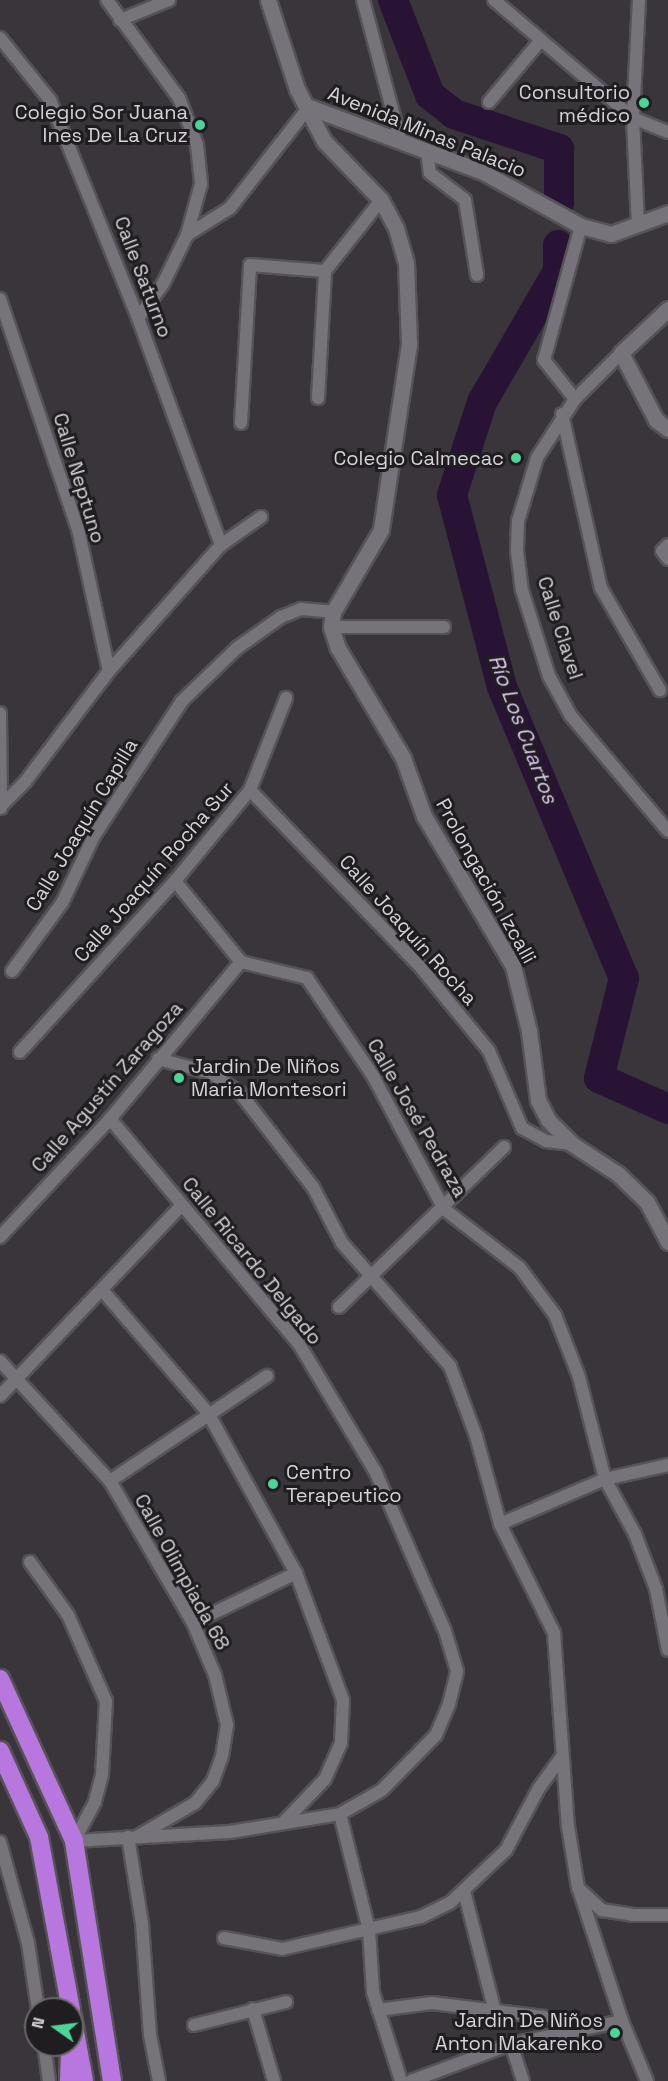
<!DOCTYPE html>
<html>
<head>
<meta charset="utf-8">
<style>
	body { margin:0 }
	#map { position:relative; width:668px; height:2081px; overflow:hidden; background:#39353b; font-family:"Space Grotesk",sans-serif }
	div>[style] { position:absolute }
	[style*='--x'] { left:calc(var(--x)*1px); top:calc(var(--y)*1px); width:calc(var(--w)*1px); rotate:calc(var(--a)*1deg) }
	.river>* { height:30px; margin:-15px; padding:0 15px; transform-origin:15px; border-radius:15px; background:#281334 }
	.roads { filter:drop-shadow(2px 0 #565358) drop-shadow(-2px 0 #565358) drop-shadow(0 2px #565358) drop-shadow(0 -2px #565358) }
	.street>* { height:12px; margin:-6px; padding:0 6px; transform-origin:6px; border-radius:6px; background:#77737b }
	.secondary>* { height:15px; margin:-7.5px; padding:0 7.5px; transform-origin:7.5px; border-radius:7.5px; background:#77737b }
	.highway>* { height:18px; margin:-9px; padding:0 9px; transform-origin:9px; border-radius:9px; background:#b777de }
	.dots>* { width:16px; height:16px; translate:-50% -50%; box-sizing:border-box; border:3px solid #1f1d20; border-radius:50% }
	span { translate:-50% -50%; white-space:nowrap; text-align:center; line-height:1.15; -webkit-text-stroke:6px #1f1d20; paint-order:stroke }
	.poi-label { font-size:20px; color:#d5d3d7 }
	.right { translate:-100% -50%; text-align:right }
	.left { translate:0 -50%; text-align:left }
	.street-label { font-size:20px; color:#d5d3d7 }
	.water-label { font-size:21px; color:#e2c4f7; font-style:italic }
	.north { position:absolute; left:24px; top:1997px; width:60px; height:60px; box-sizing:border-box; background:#1f1d20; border:2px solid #686669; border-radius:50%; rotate:284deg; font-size:16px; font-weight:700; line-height:24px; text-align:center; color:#d5d3d7 }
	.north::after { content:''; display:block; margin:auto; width:21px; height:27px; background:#4fd399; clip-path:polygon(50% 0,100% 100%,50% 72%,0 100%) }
</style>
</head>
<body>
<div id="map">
	<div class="river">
		<i style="--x:393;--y:0;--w:102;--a:68.7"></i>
		<i style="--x:430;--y:95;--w:31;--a:38"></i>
		<i style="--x:454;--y:114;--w:111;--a:18.4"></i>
		<i style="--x:559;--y:149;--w:54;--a:90"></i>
		<i style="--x:558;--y:245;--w:26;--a:90"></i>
		<i style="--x:558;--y:271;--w:151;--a:120.1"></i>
		<i style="--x:482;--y:402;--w:98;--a:107.9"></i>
		<i style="--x:452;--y:495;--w:198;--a:75.4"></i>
		<i style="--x:502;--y:687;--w:316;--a:67.3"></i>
		<i style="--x:624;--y:978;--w:103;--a:104"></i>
		<i style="--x:599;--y:1078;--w:76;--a:24.2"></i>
	</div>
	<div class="roads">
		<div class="street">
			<i style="--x:107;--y:0;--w:122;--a:53.7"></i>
			<i style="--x:179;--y:98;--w:50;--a:69"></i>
			<i style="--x:197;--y:145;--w:39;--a:84"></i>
			<i style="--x:201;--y:184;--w:53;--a:105.4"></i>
			<i style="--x:187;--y:235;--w:55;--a:116.1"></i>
			<i style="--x:163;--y:284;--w:42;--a:126.3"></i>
			<i style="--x:363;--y:0;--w:144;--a:75.1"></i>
			<i style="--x:494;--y:0;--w:182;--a:40.3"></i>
			<i style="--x:633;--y:118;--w:38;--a:22"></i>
			<i style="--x:120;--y:20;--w:53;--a:-22.2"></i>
			<i style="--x:0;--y:38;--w:80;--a:51.1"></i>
			<i style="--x:50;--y:100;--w:235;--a:68"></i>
			<i style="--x:138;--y:318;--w:242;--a:69.9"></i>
			<i style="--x:489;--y:102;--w:81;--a:-50"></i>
			<i style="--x:427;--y:150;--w:23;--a:83"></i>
			<i style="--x:430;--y:173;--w:44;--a:37.6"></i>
			<i style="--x:465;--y:200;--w:76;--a:80.9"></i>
			<i style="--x:638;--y:225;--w:107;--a:-92.7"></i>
			<i style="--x:633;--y:118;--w:118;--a:-87.1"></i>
			<i style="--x:187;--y:235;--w:51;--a:-32.1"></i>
			<i style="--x:230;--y:208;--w:128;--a:-52"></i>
			<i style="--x:325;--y:271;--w:90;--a:-51.7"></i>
			<i style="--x:0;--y:299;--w:243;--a:71.3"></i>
			<i style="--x:78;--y:529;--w:145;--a:77.7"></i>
			<i style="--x:621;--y:353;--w:65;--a:135"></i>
			<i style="--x:575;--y:399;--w:70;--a:122.8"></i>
			<i style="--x:537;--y:458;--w:66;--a:106.8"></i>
			<i style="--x:518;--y:521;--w:30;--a:92"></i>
			<i style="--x:517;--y:551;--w:39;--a:83"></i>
			<i style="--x:522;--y:590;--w:90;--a:72.6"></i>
			<i style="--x:549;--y:676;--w:46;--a:61.2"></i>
			<i style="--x:571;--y:716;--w:150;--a:49.9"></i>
			<i style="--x:318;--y:398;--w:127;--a:-86.8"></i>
			<i style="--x:575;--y:399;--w:50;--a:-128.5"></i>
			<i style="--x:544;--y:360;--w:139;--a:-74.6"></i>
			<i style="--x:562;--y:414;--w:178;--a:77.4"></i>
			<i style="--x:601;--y:588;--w:118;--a:60"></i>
			<i style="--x:241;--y:423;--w:158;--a:-86.7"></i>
			<i style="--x:250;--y:265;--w:75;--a:4.6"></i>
			<i style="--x:668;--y:545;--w:8;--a:135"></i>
			<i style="--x:662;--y:551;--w:10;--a:53"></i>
			<i style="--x:331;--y:627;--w:113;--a:0"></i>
			<i style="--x:0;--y:713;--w:95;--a:89.4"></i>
			<i style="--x:250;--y:790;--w:248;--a:46.1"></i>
			<i style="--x:422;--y:969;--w:106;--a:50.7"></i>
			<i style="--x:489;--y:1051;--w:84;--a:66.8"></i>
			<i style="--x:522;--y:1128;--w:27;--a:28"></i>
			<i style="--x:546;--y:1141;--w:26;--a:7"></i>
			<i style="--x:0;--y:807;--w:35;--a:-45"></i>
			<i style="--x:25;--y:782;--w:139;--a:-52.9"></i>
			<i style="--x:109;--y:671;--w:169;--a:-48.4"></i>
			<i style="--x:221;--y:545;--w:49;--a:-35"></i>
			<i style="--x:175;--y:881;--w:104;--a:50.8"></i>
			<i style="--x:241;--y:962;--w:68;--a:13.6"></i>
			<i style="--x:307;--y:978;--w:118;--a:56"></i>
			<i style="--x:373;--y:1076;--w:151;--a:61.9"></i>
			<i style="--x:444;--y:1209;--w:96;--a:37.8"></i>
			<i style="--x:520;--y:1268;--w:59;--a:53.3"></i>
			<i style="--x:555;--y:1315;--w:66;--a:68.8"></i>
			<i style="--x:579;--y:1377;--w:105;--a:75.7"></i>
			<i style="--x:605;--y:1479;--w:63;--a:61.4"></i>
			<i style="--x:635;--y:1534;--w:59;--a:69.1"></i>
			<i style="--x:656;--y:1589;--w:62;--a:78.9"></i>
			<i style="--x:12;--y:971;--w:84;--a:-53.7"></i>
			<i style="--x:62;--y:903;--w:74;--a:-64.5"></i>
			<i style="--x:94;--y:836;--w:161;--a:-56.9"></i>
			<i style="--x:182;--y:701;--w:76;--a:-43.9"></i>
			<i style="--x:237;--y:648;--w:54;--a:-35.2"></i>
			<i style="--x:281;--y:617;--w:22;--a:-22"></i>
			<i style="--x:301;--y:609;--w:32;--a:5"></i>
			<i style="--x:20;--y:1052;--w:231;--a:-47.8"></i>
			<i style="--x:175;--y:881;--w:118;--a:-50.5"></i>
			<i style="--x:250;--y:790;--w:99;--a:-68.6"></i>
			<i style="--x:158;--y:1059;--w:55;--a:14.8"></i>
			<i style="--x:211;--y:1073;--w:35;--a:35"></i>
			<i style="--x:240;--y:1093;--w:119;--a:52.2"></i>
			<i style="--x:313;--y:1187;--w:63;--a:62.6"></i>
			<i style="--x:342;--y:1243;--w:164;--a:48.7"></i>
			<i style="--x:450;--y:1366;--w:75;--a:69.6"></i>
			<i style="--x:476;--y:1436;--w:91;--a:74.7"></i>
			<i style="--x:500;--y:1524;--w:122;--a:63.6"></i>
			<i style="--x:554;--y:1633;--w:194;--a:85.9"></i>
			<i style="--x:568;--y:1826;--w:63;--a:80.8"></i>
			<i style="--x:578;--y:1888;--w:33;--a:43"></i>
			<i style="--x:602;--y:1910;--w:30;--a:9"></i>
			<i style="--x:632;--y:1915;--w:36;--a:0"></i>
			<i style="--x:0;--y:1237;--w:161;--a:-47"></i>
			<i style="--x:110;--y:1119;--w:204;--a:-50.2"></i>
			<i style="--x:102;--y:1290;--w:162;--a:49.2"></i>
			<i style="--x:208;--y:1413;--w:183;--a:61.2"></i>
			<i style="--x:296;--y:1573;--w:135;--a:69.7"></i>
			<i style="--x:343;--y:1700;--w:43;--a:92.7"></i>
			<i style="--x:341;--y:1743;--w:39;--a:114"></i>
			<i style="--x:325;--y:1779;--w:61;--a:133.7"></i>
			<i style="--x:339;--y:1307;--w:230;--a:-44.1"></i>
			<i style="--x:0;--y:1361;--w:163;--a:47.5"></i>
			<i style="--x:110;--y:1481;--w:164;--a:59.7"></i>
			<i style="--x:193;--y:1623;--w:56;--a:67.1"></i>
			<i style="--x:215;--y:1675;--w:51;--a:76.5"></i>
			<i style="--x:227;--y:1725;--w:31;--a:99"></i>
			<i style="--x:222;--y:1756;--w:27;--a:110"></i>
			<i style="--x:213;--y:1781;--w:28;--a:129"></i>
			<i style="--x:195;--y:1803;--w:66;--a:149.9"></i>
			<i style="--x:0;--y:1396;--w:262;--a:-46.4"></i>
			<i style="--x:110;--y:1481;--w:189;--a:-33.8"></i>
			<i style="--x:500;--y:1524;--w:114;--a:-23.2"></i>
			<i style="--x:605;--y:1479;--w:65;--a:-12.5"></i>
			<i style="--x:30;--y:1562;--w:65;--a:54.4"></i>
			<i style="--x:68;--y:1615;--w:94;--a:66.2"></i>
			<i style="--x:106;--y:1701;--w:74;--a:93.1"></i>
			<i style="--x:102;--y:1775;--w:28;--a:105"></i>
			<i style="--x:95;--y:1802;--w:44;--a:118.3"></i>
			<i style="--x:193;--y:1623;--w:114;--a:-25.9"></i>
			<i style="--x:340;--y:1814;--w:120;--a:76"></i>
			<i style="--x:369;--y:1930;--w:62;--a:86.3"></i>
			<i style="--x:373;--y:1992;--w:93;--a:72.5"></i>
			<i style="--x:128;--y:1837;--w:87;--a:80.8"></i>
			<i style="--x:142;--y:1923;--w:112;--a:85.9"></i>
			<i style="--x:150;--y:2035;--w:47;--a:78.9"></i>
			<i style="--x:74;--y:1841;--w:156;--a:-3.3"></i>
			<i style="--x:230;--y:1832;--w:111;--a:-9.3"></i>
			<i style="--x:340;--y:1814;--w:48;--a:-29.7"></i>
			<i style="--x:382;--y:1790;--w:77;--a:-45.5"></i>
			<i style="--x:436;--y:1735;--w:34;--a:-67"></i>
			<i style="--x:449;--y:1704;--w:34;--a:-76"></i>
			<i style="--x:457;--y:1671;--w:42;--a:-106.7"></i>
			<i style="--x:445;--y:1631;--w:175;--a:-113.6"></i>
			<i style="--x:375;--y:1471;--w:148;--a:-120.9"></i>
			<i style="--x:299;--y:1344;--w:294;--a:-130"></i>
			<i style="--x:0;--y:1842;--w:105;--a:74.5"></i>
			<i style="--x:28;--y:1943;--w:67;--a:81.4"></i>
			<i style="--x:579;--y:1890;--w:138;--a:71.8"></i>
			<i style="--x:622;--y:2021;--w:65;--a:67.4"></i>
			<i style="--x:464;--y:1891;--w:125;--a:75.6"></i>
			<i style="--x:224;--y:1938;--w:59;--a:10.7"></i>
			<i style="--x:282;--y:1949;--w:143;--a:-13"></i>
			<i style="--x:421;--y:1917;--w:32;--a:-26"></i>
			<i style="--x:450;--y:1903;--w:77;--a:-43.4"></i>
			<i style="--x:506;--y:1850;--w:70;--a:-62"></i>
			<i style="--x:539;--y:1788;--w:39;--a:-54"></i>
			<i style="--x:253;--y:2009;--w:75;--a:73.7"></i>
			<i style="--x:378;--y:2010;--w:54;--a:-7.4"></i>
			<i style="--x:432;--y:2003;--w:113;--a:7.1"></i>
			<i style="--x:194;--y:2025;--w:95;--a:-14"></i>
			<i style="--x:511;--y:2044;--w:39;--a:72"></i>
			<i style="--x:44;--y:2045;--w:36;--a:82"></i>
			<i style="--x:411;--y:2081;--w:107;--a:-20.3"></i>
			<i style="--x:511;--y:2044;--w:113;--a:-11.7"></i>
		</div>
		<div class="secondary">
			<i style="--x:268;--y:0;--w:94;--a:72"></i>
			<i style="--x:297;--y:89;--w:59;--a:62.6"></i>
			<i style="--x:324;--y:141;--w:82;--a:46"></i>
			<i style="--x:381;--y:200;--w:32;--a:62"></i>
			<i style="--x:396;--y:228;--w:35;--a:74"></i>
			<i style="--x:406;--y:262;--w:82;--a:87.9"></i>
			<i style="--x:409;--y:344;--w:188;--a:98.6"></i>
			<i style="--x:381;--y:530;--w:95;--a:120.3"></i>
			<i style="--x:333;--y:612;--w:15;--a:98"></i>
			<i style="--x:331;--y:627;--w:22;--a:72"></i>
			<i style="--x:338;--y:648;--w:128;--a:59.4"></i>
			<i style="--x:403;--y:758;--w:62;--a:70.1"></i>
			<i style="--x:424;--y:816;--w:174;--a:59.3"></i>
			<i style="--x:513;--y:966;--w:67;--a:76.2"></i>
			<i style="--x:529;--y:1031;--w:70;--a:82.6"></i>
			<i style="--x:538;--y:1100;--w:22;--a:63"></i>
			<i style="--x:548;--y:1120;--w:34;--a:45"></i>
			<i style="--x:572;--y:1144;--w:55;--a:33.1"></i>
			<i style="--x:618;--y:1174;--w:40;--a:44"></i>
			<i style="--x:647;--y:1202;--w:45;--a:62.3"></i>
			<i style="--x:309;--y:107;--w:186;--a:20.5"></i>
			<i style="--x:483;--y:172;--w:112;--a:28.9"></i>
			<i style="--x:581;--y:226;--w:31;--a:15"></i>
			<i style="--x:611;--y:234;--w:61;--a:-20.2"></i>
			<i style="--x:668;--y:309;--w:64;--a:136.9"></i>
			<i style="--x:621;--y:353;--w:76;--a:62.4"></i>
			<i style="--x:656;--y:420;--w:15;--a:37"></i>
		</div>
		<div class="highway">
			<i style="--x:0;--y:1679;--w:178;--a:65.4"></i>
			<i style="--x:74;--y:1841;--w:243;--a:81"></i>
			<i style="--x:0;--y:1751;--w:94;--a:65.6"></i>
			<i style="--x:39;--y:1837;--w:175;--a:79.5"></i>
			<i style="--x:72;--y:2016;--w:66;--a:79.5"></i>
			<i style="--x:69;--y:2081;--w:31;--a:-88"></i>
		</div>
	</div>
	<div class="dots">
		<i style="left:644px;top:103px;background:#4fd399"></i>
		<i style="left:200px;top:125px;background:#4fd399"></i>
		<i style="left:516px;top:458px;background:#4fd399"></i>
		<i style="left:179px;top:1078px;background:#4fd399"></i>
		<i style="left:273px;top:1484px;background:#4fd399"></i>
		<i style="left:615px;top:2033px;background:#4fd399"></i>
	</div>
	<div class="poi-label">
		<span class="right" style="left:630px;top:104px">Consultorio<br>médico</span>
		<span class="right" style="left:188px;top:124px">Colegio Sor Juana<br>Ines De La Cruz</span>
		<span class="right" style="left:504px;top:458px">Colegio Calmecac</span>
		<span class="left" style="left:191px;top:1078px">Jardin De Niños<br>Maria Montesori</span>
		<span class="left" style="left:286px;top:1484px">Centro<br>Terapeutico</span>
		<span class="right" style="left:603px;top:2032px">Jardin De Niños<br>Anton Makarenko</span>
	</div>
	<div class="street-label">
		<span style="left:427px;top:132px;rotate:22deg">Avenida Minas Palacio</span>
		<span style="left:143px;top:277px;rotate:69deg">Calle Saturno</span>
		<span style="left:79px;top:478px;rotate:73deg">Calle Neptuno</span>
		<span style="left:560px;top:628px;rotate:72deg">Calle Clavel</span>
		<span style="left:82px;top:825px;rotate:-59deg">Calle Joaquín Capilla</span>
		<span style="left:154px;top:872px;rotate:-49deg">Calle Joaquín Rocha Sur</span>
		<span style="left:486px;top:881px;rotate:61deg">Prolongación Izcalli</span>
		<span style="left:408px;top:930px;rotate:48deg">Calle Joaquín Rocha</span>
		<span style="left:107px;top:1087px;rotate:-49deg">Calle Agustín Zaragoza</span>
		<span style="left:417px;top:1118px;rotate:60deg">Calle José Pedraza</span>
		<span style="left:252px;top:1261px;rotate:51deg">Calle Ricardo Delgado</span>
		<span style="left:182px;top:1572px;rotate:61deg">Calle Olimpiada 68</span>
	</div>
	<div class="water-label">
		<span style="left:523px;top:729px;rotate:69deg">Río Los Cuartos</span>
	</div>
	<div class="north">N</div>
</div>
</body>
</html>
